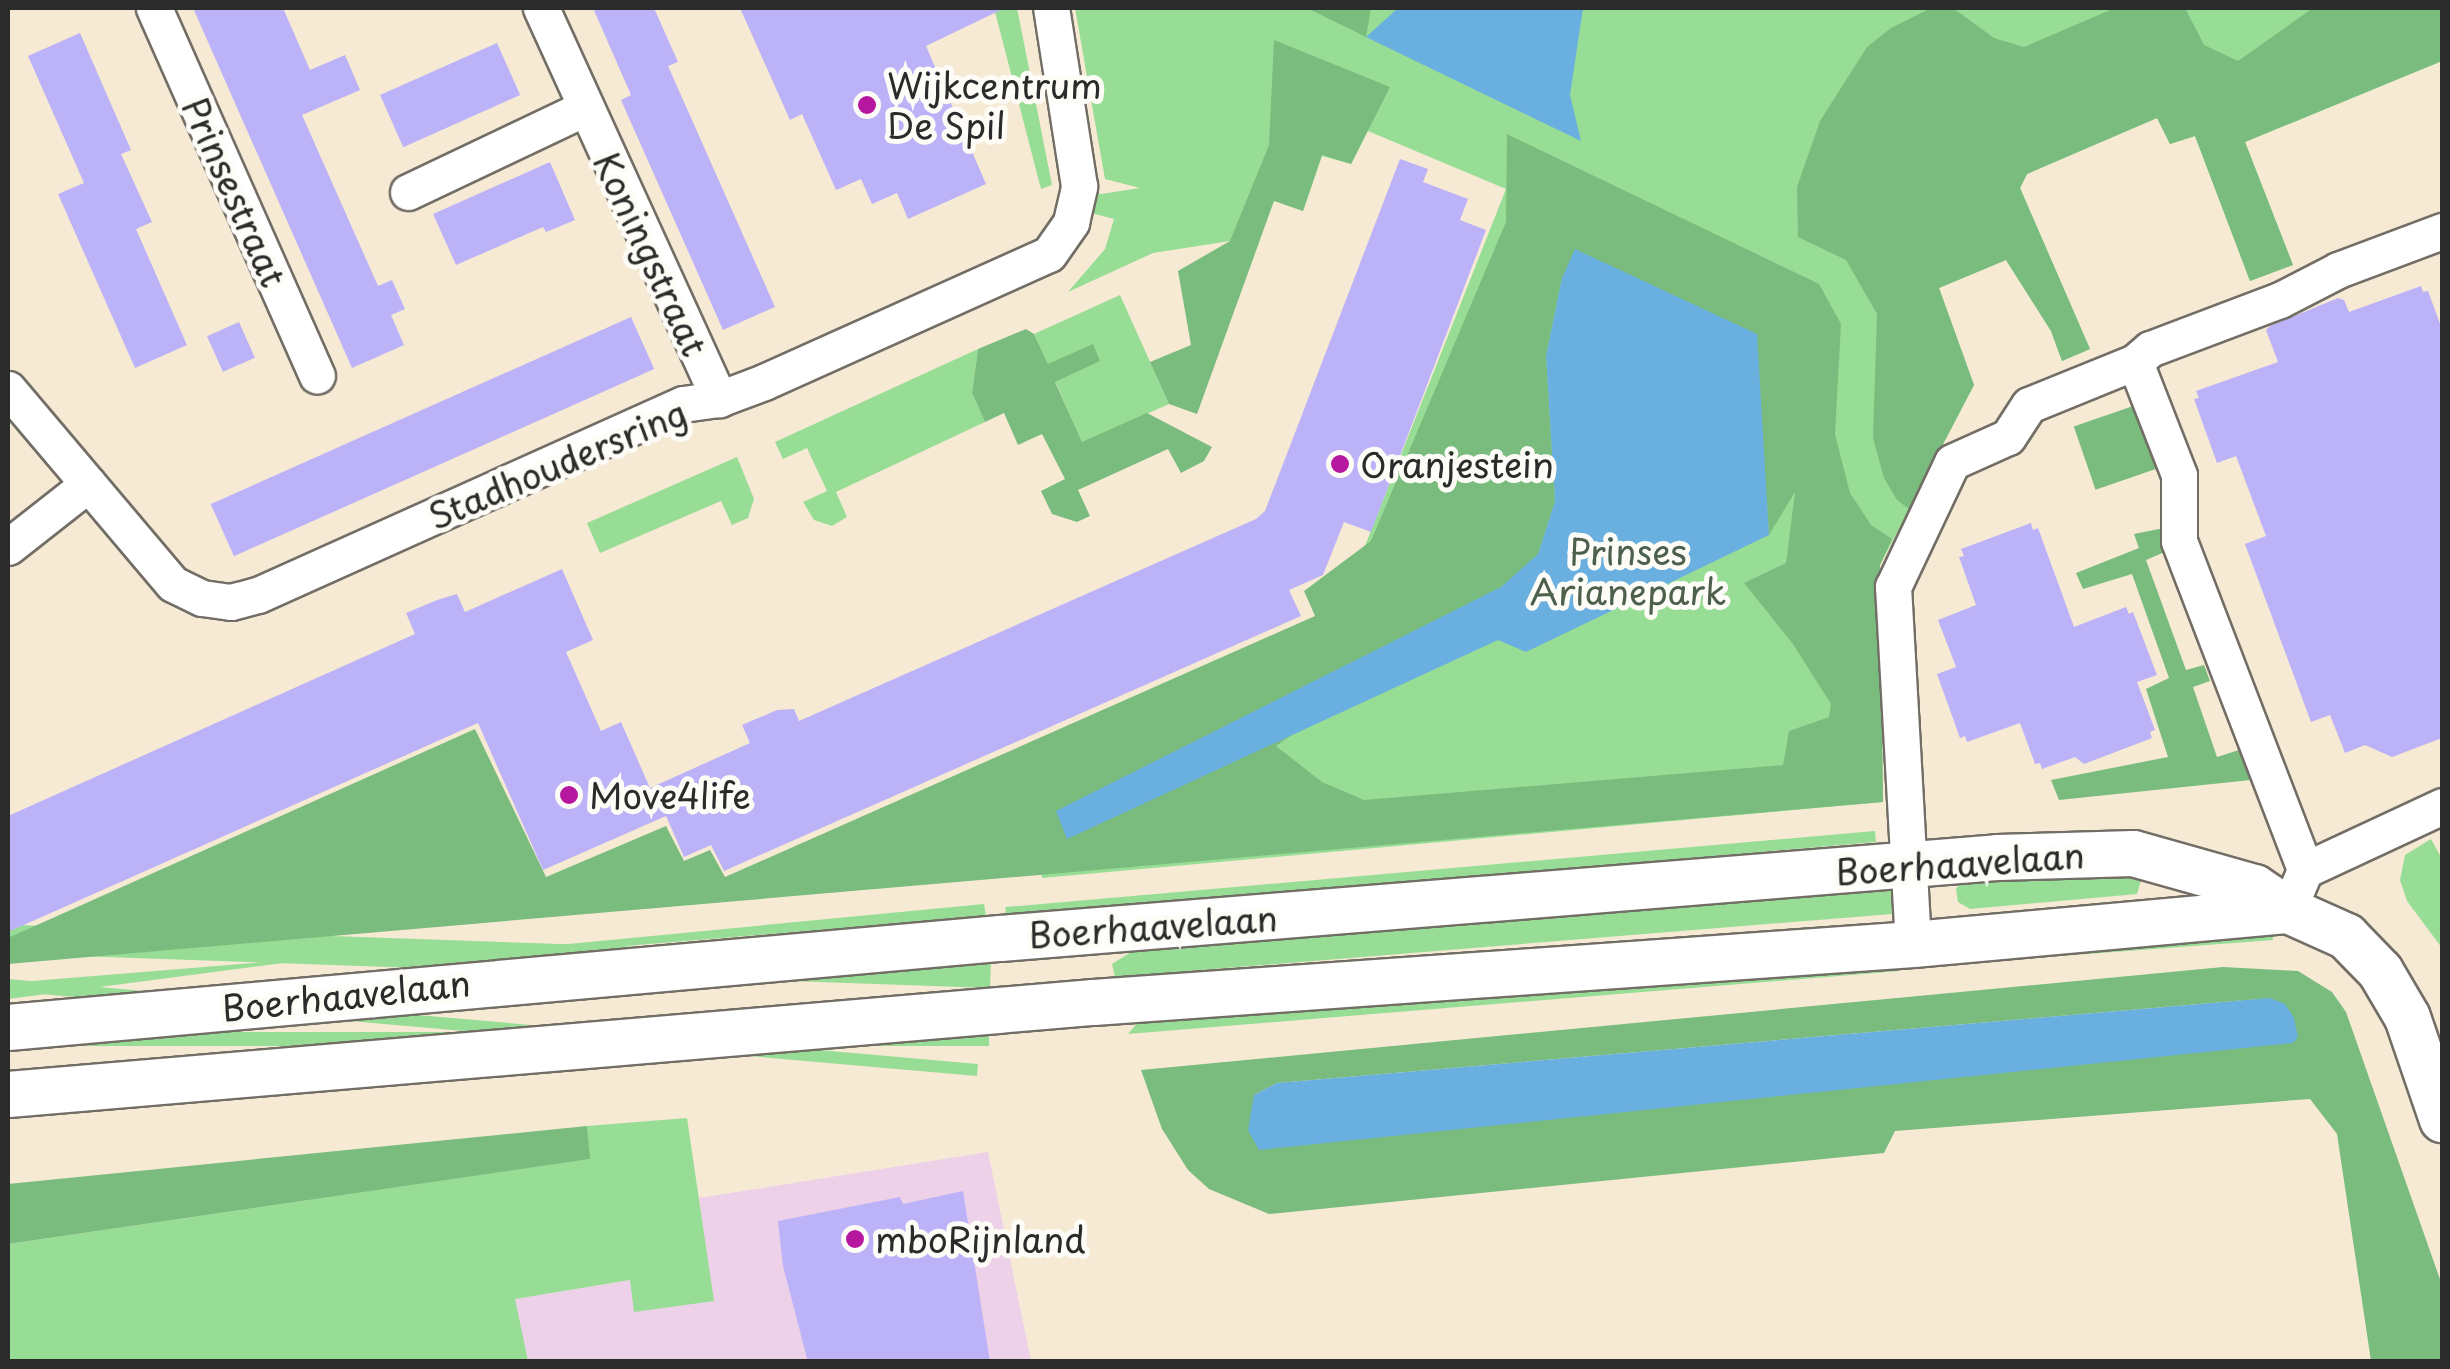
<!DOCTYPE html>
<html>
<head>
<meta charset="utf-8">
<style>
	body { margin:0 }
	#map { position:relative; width:2450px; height:1369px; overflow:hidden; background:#f6ead5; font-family:"Playpen Sans",sans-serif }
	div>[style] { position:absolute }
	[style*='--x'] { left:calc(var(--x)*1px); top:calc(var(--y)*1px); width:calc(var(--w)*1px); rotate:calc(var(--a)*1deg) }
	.built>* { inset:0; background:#ecd1e9 }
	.green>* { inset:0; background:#98dd95; transform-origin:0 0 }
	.forest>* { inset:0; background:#7abc7e; transform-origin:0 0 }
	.water>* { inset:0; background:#69afdf }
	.building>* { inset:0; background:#bcb2f7; transform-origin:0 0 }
	.roads { filter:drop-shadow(2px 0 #726e66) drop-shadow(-2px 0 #726e66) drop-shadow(0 2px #726e66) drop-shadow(0 -2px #726e66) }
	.minor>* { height:35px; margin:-17.5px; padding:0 17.5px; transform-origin:17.5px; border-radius:17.5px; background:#fff }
	.tertiary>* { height:45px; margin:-22.5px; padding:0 22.5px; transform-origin:22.5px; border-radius:22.5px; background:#fff }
	.dots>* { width:28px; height:28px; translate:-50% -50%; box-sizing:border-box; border:5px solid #fdfcf7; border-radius:50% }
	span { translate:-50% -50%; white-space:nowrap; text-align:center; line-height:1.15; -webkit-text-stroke:10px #fdfcf7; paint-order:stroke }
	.poi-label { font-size:35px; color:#2b2b2b }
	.left { translate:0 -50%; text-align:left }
	.street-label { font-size:35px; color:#2b2b2b }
	.park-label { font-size:35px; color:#4c604b }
	.frame { position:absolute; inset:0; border:10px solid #2b2b2b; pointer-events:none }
</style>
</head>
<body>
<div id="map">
	<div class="built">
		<i style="clip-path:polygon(988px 1152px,1031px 1361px,528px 1361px,514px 1299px,631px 1280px,713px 1301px,699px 1198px)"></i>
	</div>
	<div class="green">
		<i style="clip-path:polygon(994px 8px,1017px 8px,1052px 185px,1041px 189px)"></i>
		<i style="clip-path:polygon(1075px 8px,2442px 8px,2442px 61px,2245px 142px,2293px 265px,2250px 281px,2195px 136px,2170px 144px,2157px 118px,2027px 174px,2020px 188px,2090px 349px,2062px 361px,2051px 331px,2006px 260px,1939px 288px,1974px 385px,1880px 565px,1883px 802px,1042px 878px,1027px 755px,1342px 604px,1506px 189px,1368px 131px,1351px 164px,1322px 156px,1303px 211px,1274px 200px,1230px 241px,1153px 253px,1068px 292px,1105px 249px,1114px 219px,1091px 213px,1094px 195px,1140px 188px,1105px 179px)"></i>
		<i style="clip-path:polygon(1120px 295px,1169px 404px,1082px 443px,1055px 381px,1100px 360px,1048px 364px,1034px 334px)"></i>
		<i style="clip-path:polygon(978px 349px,972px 393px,985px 422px,836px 492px,847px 517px,832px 526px,814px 520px,803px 502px,827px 491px,807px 448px,783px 459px,775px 442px)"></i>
		<i style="clip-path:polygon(737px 457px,754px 499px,748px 518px,732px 525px,721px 501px,600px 553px,587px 523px)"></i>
		<i style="left:1875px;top:831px;width:11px;height:873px;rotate:85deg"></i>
		<i style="clip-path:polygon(2431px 839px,2442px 859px,2442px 948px,2407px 901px,2400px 880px,2405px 855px)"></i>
		<i style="clip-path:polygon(2143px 874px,2137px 894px,1970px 909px,1958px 902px,1956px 889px,1965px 878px)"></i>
		<i style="clip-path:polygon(1883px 883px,1895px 889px,1900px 900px,1892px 914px,1115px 977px,1112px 964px,1142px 945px)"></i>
		<i style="clip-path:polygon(984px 904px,986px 916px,469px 959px,537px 947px)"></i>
		<i style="clip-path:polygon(2272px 931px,2273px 940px,1941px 965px,1940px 952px)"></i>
		<i style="clip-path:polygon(337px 956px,8px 999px,8px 983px)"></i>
		<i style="clip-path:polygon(1901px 956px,1900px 971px,1128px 1034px,1139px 1021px)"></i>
		<i style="left:991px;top:959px;width:29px;height:986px;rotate:92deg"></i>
		<i style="left:989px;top:1032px;width:14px;height:985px;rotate:90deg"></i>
		<i style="left:978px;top:1064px;width:12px;height:974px;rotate:95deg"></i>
		<i style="clip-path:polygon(687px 1118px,714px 1301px,634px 1312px,630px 1280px,515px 1299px,528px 1361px,8px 1362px,8px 1244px,589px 1159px,587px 1126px)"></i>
	</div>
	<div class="forest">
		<i style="clip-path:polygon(1307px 8px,1371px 8px,1366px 37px)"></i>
		<i style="clip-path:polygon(1931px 8px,1953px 8px,1994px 38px,2024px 47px,2115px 8px,2185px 8px,2204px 45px,2238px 61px,2313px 8px,2442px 8px,2442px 61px,2245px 142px,2293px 265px,2250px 281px,2195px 136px,2170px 144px,2157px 118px,2027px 174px,2020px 188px,2090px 349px,2062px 361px,2051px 331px,2006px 260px,1939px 288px,1974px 385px,1909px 509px,1897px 500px,1884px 478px,1873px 438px,1877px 314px,1846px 260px,1798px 237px,1797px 187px,1820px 121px,1867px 47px,1891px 28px)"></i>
		<i style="clip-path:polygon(1274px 40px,1390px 87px,1351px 164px,1322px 155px,1303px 211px,1274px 201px,1197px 414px,1169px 404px,1150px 362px,1191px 345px,1178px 271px,1230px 241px,1269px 145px)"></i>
		<i style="clip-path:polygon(evenodd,1507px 134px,1819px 284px,1841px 324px,1835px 434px,1850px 493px,1871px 525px,1892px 539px,1880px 565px,1883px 802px,8px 964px,8px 938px,475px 729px,546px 877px,666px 826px,684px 861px,710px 850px,725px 877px,1315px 616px,1304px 591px,1371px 541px,1506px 222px,1507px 134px,1562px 278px,1756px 334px,1769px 535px,1795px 492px,1786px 563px,1744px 583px,1793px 644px,1831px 704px,1829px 717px,1789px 731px,1783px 765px,1364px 800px,1322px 782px,1276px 746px,1523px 571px,1538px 554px,1555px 501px,1546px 356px,1562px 278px)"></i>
		<i style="clip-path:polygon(1026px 329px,1034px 334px,1048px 364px,1093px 344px,1100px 361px,1055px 382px,1082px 442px,1147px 413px,1212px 447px,1204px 461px,1181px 473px,1168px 449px,1078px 490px,1090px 516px,1077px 522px,1052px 514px,1041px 491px,1065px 479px,1042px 434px,1018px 445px,1004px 413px,985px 422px,972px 393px,978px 349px)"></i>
		<i style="left:2139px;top:404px;width:67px;height:69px;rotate:71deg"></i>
		<i style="clip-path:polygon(2164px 528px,2167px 551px,2146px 560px,2186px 670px,2204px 665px,2210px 681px,2193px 687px,2217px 757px,2239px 750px,2251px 780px,2059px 800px,2051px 780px,2168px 757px,2146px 689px,2169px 678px,2132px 574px,2083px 589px,2076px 573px,2139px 548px,2134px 534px)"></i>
		<i style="clip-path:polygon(evenodd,2223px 967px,2298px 971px,2332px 992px,2346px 1012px,2442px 1285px,2442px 1361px,2371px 1361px,2337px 1134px,2310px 1099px,1895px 1131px,1884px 1153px,1269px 1214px,1209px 1189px,1188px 1170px,1162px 1129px,1141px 1070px,2223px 967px,2270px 998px,1254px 1095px,1277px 1083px,2270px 998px)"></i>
		<i style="clip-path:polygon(587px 1126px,590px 1159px,8px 1244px,8px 1184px)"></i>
	</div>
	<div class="water">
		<i style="clip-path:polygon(1398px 8px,1583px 8px,1570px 95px,1581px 141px,1366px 37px)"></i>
		<i style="clip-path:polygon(1575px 249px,1757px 334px,1769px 535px,1526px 652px,1498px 640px,1067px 839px,1056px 811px,1501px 587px,1538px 554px,1555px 501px,1546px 356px,1562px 278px)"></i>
		<i style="clip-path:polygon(2270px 998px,2285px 1004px,2294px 1018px,2298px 1037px,2293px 1043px,1259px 1150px,1248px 1130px,1254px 1095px,1277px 1083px)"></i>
	</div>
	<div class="building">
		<i style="clip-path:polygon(193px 8px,283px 8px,310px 70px,345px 55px,360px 90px,302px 115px,378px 286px,392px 280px,405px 309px,391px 315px,404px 345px,352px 368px)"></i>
		<i style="clip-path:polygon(593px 8px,654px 8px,678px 62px,668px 66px,775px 307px,723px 330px,621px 100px,631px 95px)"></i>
		<i style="clip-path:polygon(740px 8px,1005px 8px,926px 46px,986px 184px,908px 219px,897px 193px,872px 204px,861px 179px,836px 190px,802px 114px,790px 120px)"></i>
		<i style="clip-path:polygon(80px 33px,131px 150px,121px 154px,152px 222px,136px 229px,187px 345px,135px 368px,58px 194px,84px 183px,28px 56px)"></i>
		<i style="left:497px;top:43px;width:57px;height:128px;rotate:66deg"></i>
		<i style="clip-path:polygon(1400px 159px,1428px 169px,1423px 182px,1468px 199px,1460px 220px,1486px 230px,1371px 532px,1344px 522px,1323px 575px,1289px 590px,1301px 616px,724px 871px,711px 845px,684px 857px,666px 816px,543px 870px,478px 723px,8px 932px,8px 816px,415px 634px,406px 613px,437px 600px,457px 594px,465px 612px,562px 569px,593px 640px,566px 652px,601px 731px,621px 722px,650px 788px,750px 743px,742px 725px,777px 710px,794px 709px,799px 721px,1256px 519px,1265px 511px)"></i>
		<i style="clip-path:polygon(550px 162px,575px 220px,546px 232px,543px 227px,456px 265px,433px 214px)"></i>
		<i style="clip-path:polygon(2421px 286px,2423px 292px,2428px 291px,2442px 329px,2442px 738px,2392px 757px,2365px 745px,2345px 753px,2330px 715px,2311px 722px,2245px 544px,2266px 536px,2236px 456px,2217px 463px,2194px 399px,2199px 398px,2196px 391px,2278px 362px,2266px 330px,2270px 326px,2338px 298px,2344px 300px,2349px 312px)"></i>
		<i style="left:631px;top:317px;width:57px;height:460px;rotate:66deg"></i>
		<i style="left:239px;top:322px;width:39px;height:35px;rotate:66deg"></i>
		<i style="clip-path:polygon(2031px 523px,2033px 530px,2038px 528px,2074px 627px,2126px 607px,2129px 614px,2133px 612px,2157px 675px,2137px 682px,2155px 730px,2150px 732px,2152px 738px,2084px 764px,2075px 757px,2042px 769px,2040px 763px,2035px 764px,2020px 723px,1967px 742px,1965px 736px,1960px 738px,1937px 674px,1956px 667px,1938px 620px,1976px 605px,1959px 557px,1964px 556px,1961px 549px)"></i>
		<i style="clip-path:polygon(963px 1191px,990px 1362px,808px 1362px,783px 1266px,778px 1221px,900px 1197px,903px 1204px)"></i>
	</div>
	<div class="roads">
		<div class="minor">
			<i style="--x:154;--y:8;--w:402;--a:66.1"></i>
			<i style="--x:541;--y:8;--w:430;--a:65.5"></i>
			<i style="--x:408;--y:192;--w:196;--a:-25.4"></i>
			<i style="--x:2135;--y:362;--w:121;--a:68.7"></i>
			<i style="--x:2179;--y:475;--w:66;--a:90"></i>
			<i style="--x:2179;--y:541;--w:352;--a:69"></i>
			<i style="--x:2305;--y:870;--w:43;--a:113"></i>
			<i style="--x:8;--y:389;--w:255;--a:49.8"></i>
			<i style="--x:173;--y:584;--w:32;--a:26"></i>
			<i style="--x:202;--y:598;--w:29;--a:8"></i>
			<i style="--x:231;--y:602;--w:28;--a:-15"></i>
			<i style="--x:258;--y:595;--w:466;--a:-24.2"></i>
			<i style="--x:683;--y:404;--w:36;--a:-8"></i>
			<i style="--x:719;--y:399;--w:48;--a:-20.7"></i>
			<i style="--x:764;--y:382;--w:312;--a:-24.2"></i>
			<i style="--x:1049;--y:254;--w:39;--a:-55"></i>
			<i style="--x:1071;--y:222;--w:37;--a:-77"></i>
			<i style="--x:1079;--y:186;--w:180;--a:-98.9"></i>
			<i style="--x:8;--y:547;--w:102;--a:-38.2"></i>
			<i style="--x:2305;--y:870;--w:151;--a:-25"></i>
			<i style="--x:1913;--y:944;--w:358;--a:-93.2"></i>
			<i style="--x:1893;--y:587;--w:138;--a:-64.7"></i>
			<i style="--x:1952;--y:462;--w:61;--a:-24.1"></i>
			<i style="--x:2008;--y:437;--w:38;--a:-57"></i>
			<i style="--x:2029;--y:405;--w:114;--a:-22.1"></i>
			<i style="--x:2135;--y:362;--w:20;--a:-41"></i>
			<i style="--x:2150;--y:349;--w:139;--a:-20.7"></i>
			<i style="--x:2280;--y:300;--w:65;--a:-27.3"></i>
			<i style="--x:2338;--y:270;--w:111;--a:-20.6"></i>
		</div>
		<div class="tertiary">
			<i style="--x:8;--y:1027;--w:996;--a:-5.13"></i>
			<i style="--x:1000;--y:938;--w:1000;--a:-4.64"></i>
			<i style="--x:1997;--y:857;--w:136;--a:-1.7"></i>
			<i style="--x:2133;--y:853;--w:126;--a:15.7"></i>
			<i style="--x:2254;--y:887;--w:41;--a:34.1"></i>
			<i style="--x:2288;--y:910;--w:64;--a:24.1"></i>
			<i style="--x:2346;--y:936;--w:49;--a:45.8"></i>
			<i style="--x:2380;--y:971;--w:53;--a:59.6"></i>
			<i style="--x:2407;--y:1017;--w:108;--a:71.1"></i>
			<i style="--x:8;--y:1094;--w:1089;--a:-4.85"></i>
			<i style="--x:1093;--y:1002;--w:822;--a:-4.05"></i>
			<i style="--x:1913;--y:944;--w:377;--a:-5.2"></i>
		</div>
	</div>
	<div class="dots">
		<i style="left:867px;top:105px;background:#b5179e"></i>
		<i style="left:1340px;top:464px;background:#b5179e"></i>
		<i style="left:569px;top:795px;background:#b5179e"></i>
		<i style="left:855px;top:1239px;background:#b5179e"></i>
	</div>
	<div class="poi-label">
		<span class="left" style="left:887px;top:105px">Wijkcentrum<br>De Spil</span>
		<span class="left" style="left:1360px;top:464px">Oranjestein</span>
		<span class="left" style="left:589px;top:795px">Move4life</span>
		<span class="left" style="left:875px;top:1239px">mboRijnland</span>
	</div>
	<div class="street-label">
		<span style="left:235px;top:192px;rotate:66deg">Prinsestraat</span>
		<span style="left:651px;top:254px;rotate:65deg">Koningstraat</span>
		<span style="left:557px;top:464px;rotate:-23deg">Stadhoudersring</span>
		<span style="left:1960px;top:863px;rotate:-4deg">Boerhaavelaan</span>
		<span style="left:1153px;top:926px;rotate:-4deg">Boerhaavelaan</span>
		<span style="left:346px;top:995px;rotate:-6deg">Boerhaavelaan</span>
	</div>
	<div class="park-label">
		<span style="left:1628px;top:571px">Prinses<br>Arianepark</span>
	</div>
	<div class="frame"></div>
</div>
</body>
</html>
